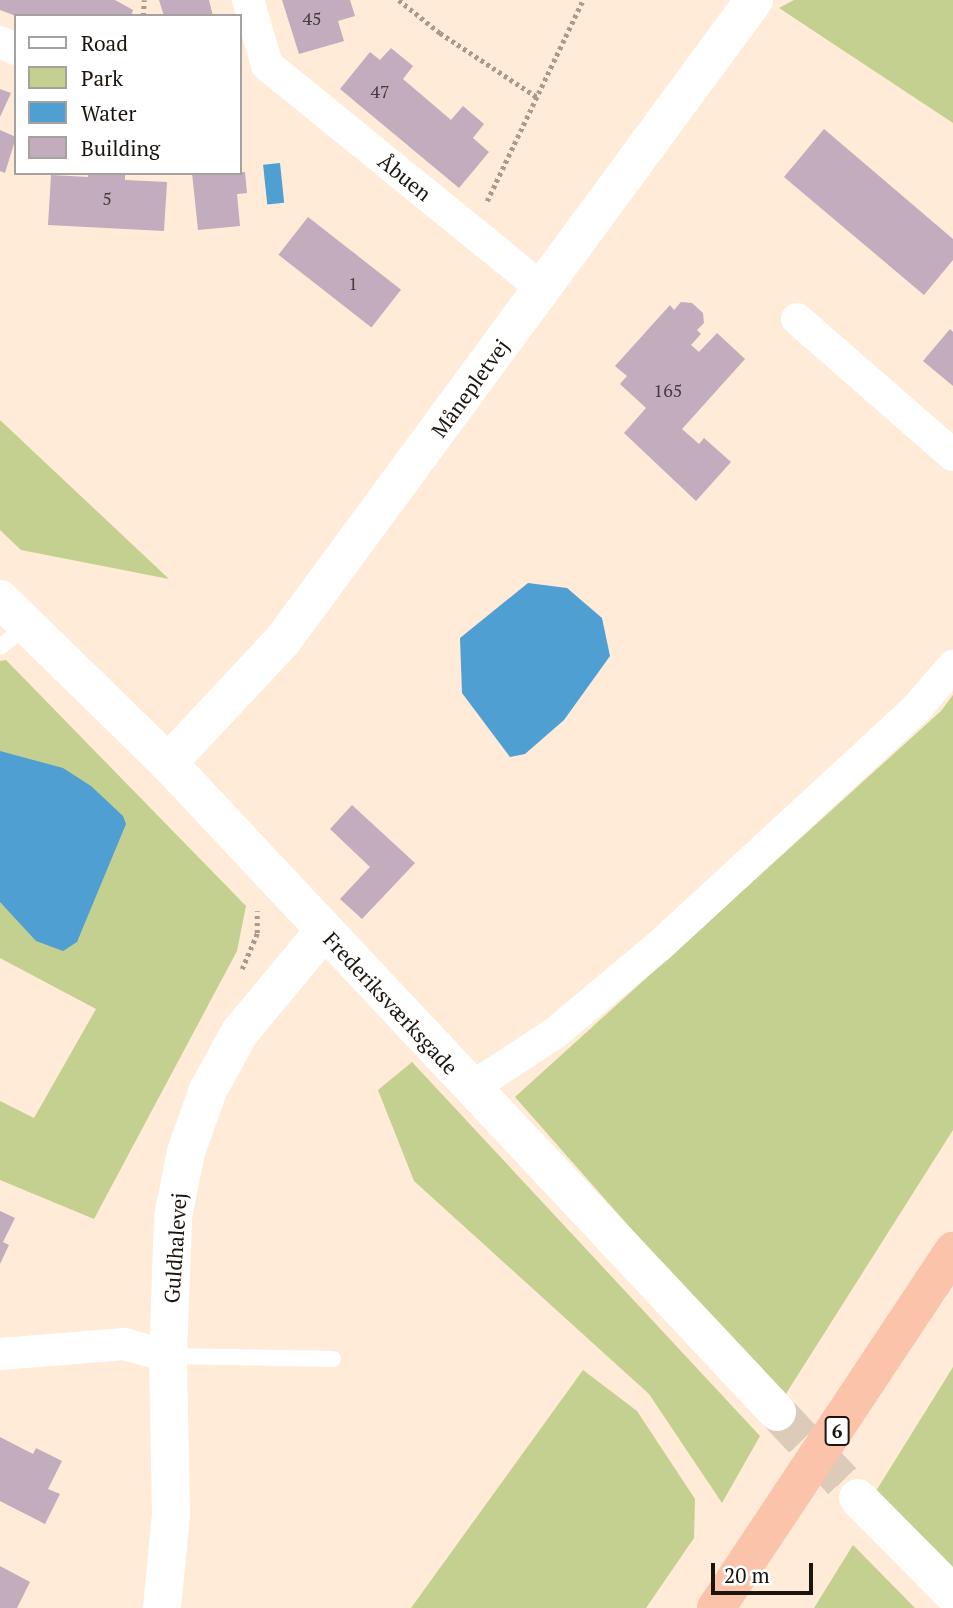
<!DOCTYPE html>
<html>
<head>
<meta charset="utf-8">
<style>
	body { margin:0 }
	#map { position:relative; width:953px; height:1608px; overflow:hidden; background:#ffebd7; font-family:"PT Serif",serif }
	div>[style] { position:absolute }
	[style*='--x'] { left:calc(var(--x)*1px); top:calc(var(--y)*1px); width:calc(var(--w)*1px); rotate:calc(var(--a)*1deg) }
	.green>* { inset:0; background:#c4d08f }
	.water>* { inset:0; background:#509fd2; transform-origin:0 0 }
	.building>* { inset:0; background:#c2acbd; transform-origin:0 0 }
	.secondary-tunnel>* { height:38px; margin-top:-19px; transform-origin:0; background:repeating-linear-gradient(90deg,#ddcbb9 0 38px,transparent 0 57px) }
	.path>* { height:4.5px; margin-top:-2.25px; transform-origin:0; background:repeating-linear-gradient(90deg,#a99a8b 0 3.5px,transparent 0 7px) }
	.lane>* { height:16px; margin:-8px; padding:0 8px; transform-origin:8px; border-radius:8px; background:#fff }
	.street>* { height:32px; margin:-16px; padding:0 16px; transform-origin:16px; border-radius:16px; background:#fff }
	.secondary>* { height:38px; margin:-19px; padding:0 19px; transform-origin:19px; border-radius:19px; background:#fff }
	.highway>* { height:38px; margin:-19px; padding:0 19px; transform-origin:19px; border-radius:19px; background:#fac3aa }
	span { translate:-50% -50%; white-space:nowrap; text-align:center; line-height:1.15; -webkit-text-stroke:5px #fff; paint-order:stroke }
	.number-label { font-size:18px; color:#463b3a }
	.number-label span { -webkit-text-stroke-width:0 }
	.shield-label span { padding:2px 5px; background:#fff; border:2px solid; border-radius:5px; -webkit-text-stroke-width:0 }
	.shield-label { font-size:19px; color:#1c150e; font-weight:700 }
	.street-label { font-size:21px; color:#1c150e }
	.legend { position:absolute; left:14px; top:14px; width:228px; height:161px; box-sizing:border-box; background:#fff; border:2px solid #a4a19f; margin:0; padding:9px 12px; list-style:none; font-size:21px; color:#1c150e }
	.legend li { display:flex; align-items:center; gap:14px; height:35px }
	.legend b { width:35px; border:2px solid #a4a19f }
	.scale { position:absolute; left:711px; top:1563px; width:102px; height:32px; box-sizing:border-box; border:4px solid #1c150e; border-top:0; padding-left:9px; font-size:21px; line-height:24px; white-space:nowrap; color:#1c150e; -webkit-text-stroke:5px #fff; paint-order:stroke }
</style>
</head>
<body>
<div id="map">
	<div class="green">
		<i style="clip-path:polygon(794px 0,953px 0,953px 123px,779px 8px)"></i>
		<i style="clip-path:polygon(0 420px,169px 579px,21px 550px,0 530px)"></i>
		<i style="clip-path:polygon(6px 660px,246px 906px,237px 951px,94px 1219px,0 1180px,0 1101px,34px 1118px,96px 1009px,0 958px,0 661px)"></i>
		<i style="clip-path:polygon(953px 695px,953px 1130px,782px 1400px,515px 1097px,941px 711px)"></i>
		<i style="clip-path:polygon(412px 1062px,760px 1436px,722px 1503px,649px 1394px,414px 1181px,378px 1090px)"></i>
		<i style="clip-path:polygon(953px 1367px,953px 1570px,876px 1491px)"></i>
		<i style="clip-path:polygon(583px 1370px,637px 1411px,695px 1499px,694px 1538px,646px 1608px,411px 1608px)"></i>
		<i style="clip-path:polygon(853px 1545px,915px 1608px,814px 1608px)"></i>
	</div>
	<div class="water">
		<i style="left:280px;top:163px;width:40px;height:17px;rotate:84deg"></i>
		<i style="clip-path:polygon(528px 583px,567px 588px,602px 618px,610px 656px,564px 720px,525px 754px,510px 757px,462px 693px,460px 638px)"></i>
		<i style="clip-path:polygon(0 751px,63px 768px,91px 786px,123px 816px,126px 824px,77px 942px,63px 951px,36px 941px,0 902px)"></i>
	</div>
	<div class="building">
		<i style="clip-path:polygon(0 0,115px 0,133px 10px,131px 16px,16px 16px,0 10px)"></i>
		<i style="clip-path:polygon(159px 0,209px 0,213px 16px,164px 16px)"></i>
		<i style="clip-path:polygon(282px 0,350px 0,355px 16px,338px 21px,344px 41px,299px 54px)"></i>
		<i style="clip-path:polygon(391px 48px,413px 66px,403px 79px,451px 120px,463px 106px,484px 124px,473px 138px,489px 152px,459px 188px,340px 89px,370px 52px,380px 60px)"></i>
		<i style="clip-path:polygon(0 89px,11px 93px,0 117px)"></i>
		<i style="clip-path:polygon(824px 129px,953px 239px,953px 260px,924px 295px,784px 177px)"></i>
		<i style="clip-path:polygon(0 130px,16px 137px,5px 173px,0 171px)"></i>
		<i style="clip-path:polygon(245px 172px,247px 193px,237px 194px,240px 226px,198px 230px,192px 173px)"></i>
		<i style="clip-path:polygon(88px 173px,125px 173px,125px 180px,167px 182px,164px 231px,48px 225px,51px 175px,88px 177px)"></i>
		<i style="left:308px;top:217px;width:118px;height:48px;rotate:38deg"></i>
		<i style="clip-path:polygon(681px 302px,692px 303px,703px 313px,704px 323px,697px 330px,701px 334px,691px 345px,699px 352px,717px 333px,745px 359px,682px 429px,699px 444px,704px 438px,731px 462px,696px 501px,624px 433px,646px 408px,620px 384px,627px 376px,615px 366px,670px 305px,674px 310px)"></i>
		<i style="clip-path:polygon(950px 329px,953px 332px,953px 386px,923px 361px)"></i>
		<i style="clip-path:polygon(352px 805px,415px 863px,362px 919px,340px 899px,370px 867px,330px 829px)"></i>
		<i style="clip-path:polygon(0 1211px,15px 1218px,3px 1242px,9px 1245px,0 1264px)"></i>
		<i style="clip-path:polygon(0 1437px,33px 1454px,36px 1448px,62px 1461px,48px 1489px,60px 1494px,45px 1524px,0 1501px)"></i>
		<i style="clip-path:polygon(0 1566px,30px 1582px,17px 1608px,0 1608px)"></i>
	</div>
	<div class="secondary-tunnel">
		<i style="--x:777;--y:1412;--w:118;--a:46.7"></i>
	</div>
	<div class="path">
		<i style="--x:399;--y:0;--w:53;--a:38.8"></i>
		<i style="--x:440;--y:33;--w:116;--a:33.4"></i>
		<i style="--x:143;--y:16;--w:16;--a:-86"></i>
		<i style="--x:487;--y:201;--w:223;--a:-64.5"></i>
		<i style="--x:242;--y:969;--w:39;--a:-67"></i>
		<i style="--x:257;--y:933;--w:22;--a:-90"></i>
	</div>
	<div class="lane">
		<i style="--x:0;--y:647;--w:34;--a:-38"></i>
		<i style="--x:168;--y:1356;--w:165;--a:1"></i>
	</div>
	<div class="street">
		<i style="--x:248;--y:0;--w:68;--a:73.7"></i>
		<i style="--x:267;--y:65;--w:355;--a:39.1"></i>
		<i style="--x:0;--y:42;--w:17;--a:24"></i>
		<i style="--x:797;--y:319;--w:207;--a:41.1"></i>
		<i style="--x:471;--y:1088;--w:100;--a:-33.2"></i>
		<i style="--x:555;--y:1033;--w:134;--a:-39.9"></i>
		<i style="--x:658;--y:947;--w:351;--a:-42.7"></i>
		<i style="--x:916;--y:709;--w:57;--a:-49.3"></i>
		<i style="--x:0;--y:1354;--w:124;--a:-4.6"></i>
		<i style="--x:124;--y:1344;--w:46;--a:15.3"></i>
	</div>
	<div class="secondary">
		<i style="--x:0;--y:599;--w:235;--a:44.3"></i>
		<i style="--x:168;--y:763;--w:890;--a:46.82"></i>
		<i style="--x:168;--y:763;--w:168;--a:-46.9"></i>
		<i style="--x:283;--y:640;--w:795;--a:-53.65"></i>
		<i style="--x:858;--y:1498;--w:135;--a:45.3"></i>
		<i style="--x:162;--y:1608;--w:94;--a:-84.5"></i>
		<i style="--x:171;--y:1514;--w:158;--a:-91.1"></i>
		<i style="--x:168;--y:1356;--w:139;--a:-87.9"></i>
		<i style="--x:173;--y:1217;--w:66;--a:-78.7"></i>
		<i style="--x:186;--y:1152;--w:66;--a:-70.5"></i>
		<i style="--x:208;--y:1090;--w:66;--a:-61.1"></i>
		<i style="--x:240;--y:1032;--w:131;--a:-50.3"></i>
	</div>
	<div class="highway">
		<i style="--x:716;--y:1608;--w:429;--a:-56.4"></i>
	</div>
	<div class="number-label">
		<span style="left:312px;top:18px">45</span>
		<span style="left:380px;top:91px">47</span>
		<span style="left:107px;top:198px">5</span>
		<span style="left:353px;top:283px">1</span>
		<span style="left:668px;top:390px">165</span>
	</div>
	<div class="shield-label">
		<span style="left:837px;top:1431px">6</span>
	</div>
	<div class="street-label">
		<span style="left:405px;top:177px;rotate:39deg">Åbuen</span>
		<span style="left:470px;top:388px;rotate:-54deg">Månepletvej</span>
		<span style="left:391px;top:1003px;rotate:47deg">Frederiksværksgade</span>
		<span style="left:175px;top:1248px;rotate:-86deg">Guldhalevej</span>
	</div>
	<ul class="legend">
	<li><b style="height:9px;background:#fff"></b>Road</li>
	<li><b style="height:19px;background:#c4d08f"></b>Park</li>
	<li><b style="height:19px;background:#509fd2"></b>Water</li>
	<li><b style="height:19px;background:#c2acbd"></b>Building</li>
	</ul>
	<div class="scale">20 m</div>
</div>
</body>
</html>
